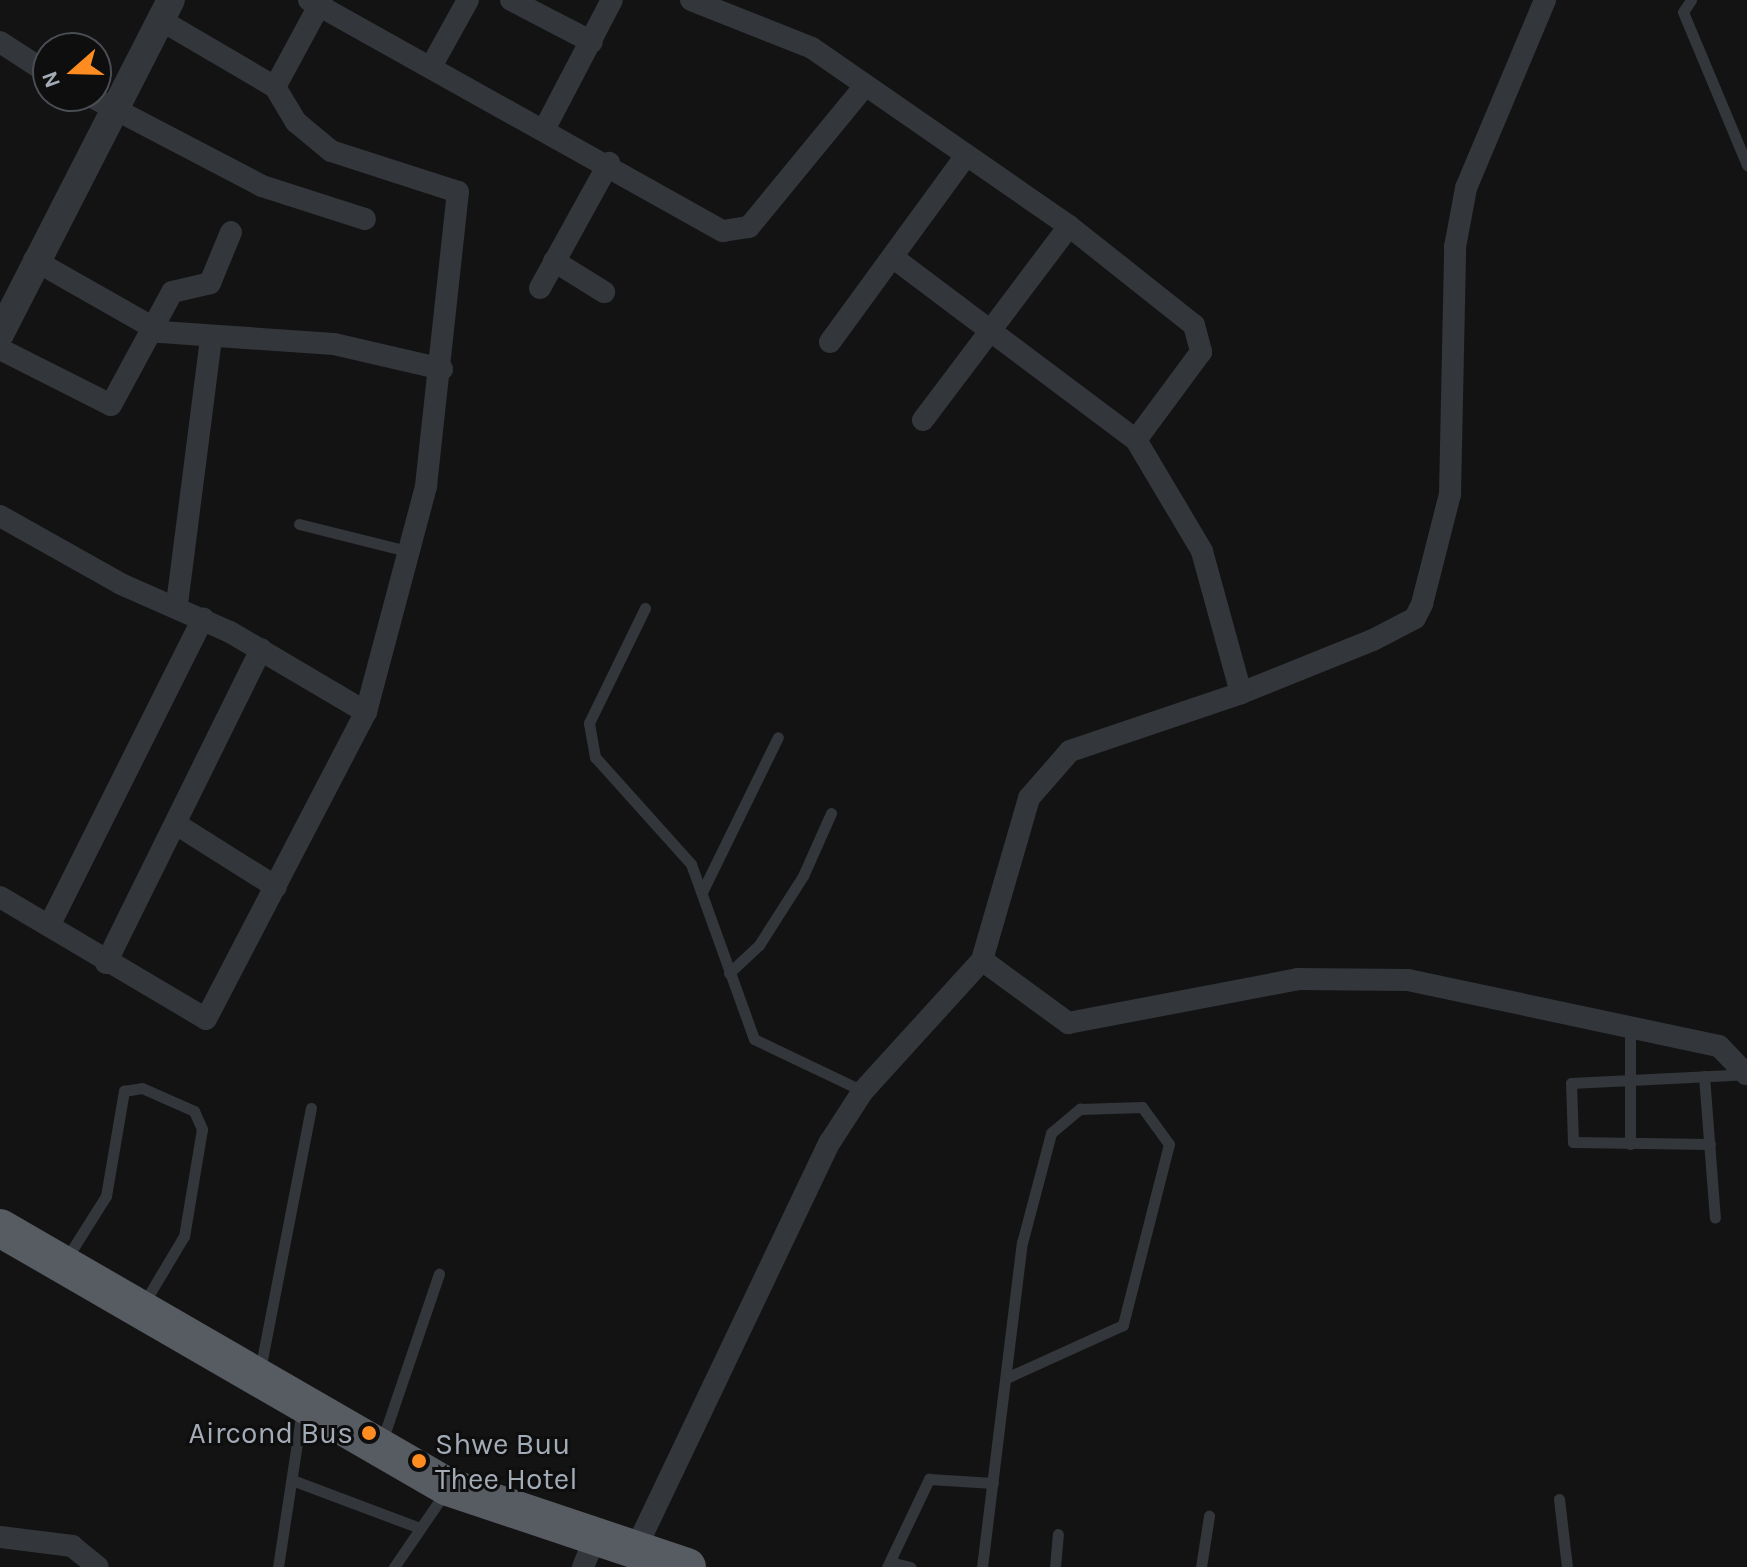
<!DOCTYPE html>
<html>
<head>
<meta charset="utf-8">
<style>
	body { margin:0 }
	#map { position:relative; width:1747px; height:1567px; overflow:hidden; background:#131314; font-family:Karla,sans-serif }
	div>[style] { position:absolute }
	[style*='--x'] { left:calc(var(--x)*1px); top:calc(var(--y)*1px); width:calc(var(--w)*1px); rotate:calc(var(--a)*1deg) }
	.service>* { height:11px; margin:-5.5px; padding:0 5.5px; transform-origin:5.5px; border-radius:5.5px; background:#33363a }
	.minor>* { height:22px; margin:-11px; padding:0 11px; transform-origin:11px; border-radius:11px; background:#33363a }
	.tertiary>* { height:28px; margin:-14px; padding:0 14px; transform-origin:14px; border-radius:14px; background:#33363a }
	.trunk>* { height:38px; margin:-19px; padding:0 19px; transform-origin:19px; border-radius:19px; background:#575c62 }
	.dots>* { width:22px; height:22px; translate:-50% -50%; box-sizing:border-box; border:4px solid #0e0e0f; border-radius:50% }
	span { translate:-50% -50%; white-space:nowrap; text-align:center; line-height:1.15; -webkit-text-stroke:6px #0e0e0f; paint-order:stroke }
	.poi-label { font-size:30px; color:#a3acb6 }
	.right { translate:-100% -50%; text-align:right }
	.left { translate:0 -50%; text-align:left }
	.north { position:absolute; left:32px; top:32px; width:80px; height:80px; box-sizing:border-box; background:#0e0e0f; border:2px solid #4a4d52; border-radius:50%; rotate:250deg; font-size:22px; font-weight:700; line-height:32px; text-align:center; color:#a3acb6 }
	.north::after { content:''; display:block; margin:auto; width:28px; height:36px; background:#ff8c20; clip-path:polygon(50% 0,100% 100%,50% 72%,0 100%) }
</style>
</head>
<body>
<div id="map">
	<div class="service">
		<i style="--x:1691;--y:0;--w:14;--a:124"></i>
		<i style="--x:1683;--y:12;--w:166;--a:67.3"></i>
		<i style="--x:299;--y:524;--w:115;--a:14"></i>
		<i style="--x:645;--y:608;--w:128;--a:116"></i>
		<i style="--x:589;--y:723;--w:35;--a:80"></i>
		<i style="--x:595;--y:757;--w:144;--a:48.1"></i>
		<i style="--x:691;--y:864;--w:186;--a:70.2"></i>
		<i style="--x:754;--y:1039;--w:121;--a:25.5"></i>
		<i style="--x:703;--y:890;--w:170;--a:-63.9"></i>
		<i style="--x:729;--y:973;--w:41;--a:-43"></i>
		<i style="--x:759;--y:945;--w:82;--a:-57.5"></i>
		<i style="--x:803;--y:876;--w:69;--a:-66"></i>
		<i style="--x:1704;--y:1076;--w:142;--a:85.6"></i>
		<i style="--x:1630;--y:1144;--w:116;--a:-90"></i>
		<i style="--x:1710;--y:1144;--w:137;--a:-179.2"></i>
		<i style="--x:1573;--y:1142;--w:59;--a:-91.9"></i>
		<i style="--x:1571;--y:1083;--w:175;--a:-2.9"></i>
		<i style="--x:65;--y:1261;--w:77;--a:-57.8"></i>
		<i style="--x:106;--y:1196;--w:107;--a:-80.3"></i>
		<i style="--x:124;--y:1091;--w:18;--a:-9"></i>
		<i style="--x:142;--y:1088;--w:57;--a:23.9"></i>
		<i style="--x:194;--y:1111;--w:20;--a:66"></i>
		<i style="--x:202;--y:1129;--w:109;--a:99.5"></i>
		<i style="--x:184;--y:1236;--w:78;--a:120.8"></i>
		<i style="--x:260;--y:1370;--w:267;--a:-79"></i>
		<i style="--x:381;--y:1444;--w:180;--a:-71.2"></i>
		<i style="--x:292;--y:1480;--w:137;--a:20.6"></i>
		<i style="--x:1559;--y:1499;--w:68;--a:83.3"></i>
		<i style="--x:890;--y:1562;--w:21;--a:14"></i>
		<i style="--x:278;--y:1567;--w:158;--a:-81.3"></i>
		<i style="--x:394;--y:1567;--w:92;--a:-55.6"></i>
		<i style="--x:887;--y:1567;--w:98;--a:-64.5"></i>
		<i style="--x:929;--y:1479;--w:64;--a:3.6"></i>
		<i style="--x:982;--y:1567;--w:326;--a:-83"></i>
		<i style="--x:1022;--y:1243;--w:114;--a:-75.2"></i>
		<i style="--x:1051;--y:1133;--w:38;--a:-40"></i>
		<i style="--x:1080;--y:1109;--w:62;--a:-1.8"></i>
		<i style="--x:1142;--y:1107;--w:46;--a:53.9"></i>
		<i style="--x:1169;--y:1144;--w:187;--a:104.3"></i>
		<i style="--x:1123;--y:1325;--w:128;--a:155.6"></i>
		<i style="--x:1055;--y:1567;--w:33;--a:-85"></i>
		<i style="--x:1201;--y:1567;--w:52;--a:-81.1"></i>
	</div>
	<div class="minor">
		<i style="--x:309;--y:0;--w:474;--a:29.2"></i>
		<i style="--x:723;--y:231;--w:26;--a:-9"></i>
		<i style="--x:749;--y:227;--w:181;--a:-50.6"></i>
		<i style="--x:511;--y:0;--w:91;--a:27.4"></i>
		<i style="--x:691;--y:0;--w:130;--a:21.6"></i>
		<i style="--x:812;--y:48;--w:313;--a:34.7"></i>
		<i style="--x:1069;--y:226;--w:159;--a:38.4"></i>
		<i style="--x:1194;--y:325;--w:28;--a:75"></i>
		<i style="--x:1201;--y:352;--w:109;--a:126.5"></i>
		<i style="--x:0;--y:42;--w:57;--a:32.9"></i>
		<i style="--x:432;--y:65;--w:74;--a:-61"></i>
		<i style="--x:275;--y:87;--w:99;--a:-61.6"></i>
		<i style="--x:90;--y:96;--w:194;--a:27.6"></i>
		<i style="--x:262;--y:186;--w:108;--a:17.8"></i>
		<i style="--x:545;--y:128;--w:144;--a:-62.4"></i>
		<i style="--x:34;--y:260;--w:146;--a:29.6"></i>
		<i style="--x:161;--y:332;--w:173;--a:4"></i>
		<i style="--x:334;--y:344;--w:111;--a:13"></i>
		<i style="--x:554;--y:261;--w:59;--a:31.8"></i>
		<i style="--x:540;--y:288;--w:143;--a:-61.1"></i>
		<i style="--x:830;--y:342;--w:229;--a:-53.9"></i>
		<i style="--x:0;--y:349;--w:124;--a:26.8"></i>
		<i style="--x:111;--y:405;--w:128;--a:-61.6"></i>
		<i style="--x:172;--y:292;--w:39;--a:-13"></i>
		<i style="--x:210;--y:283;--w:55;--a:-67.6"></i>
		<i style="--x:923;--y:420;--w:243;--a:-53"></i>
		<i style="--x:0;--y:516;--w:139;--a:29.3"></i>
		<i style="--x:121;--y:584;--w:119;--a:23.8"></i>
		<i style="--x:230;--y:632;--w:158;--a:30.5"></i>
		<i style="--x:177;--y:604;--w:268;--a:-82.7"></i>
		<i style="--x:1241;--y:693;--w:142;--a:-21.9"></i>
		<i style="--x:1373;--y:640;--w:47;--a:-27.6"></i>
		<i style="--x:1415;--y:618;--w:16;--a:-63"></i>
		<i style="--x:1422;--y:604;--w:114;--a:-75.7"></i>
		<i style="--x:1450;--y:494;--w:247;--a:-88.8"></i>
		<i style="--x:1455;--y:247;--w:60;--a:-79.4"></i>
		<i style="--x:1466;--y:188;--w:204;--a:-67.2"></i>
		<i style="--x:176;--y:824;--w:118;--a:32.2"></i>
		<i style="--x:0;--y:897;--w:239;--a:30.6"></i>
		<i style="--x:206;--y:1019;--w:346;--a:-62.5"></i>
		<i style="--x:366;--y:712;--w:234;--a:-75.1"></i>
		<i style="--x:426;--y:486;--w:296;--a:-83.8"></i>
		<i style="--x:458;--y:192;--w:133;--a:-162.1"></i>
		<i style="--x:331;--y:151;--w:45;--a:-140.4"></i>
		<i style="--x:296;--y:122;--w:41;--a:-121"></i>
		<i style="--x:275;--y:87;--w:132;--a:-149.6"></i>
		<i style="--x:49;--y:926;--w:344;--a:-63.4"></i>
		<i style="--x:982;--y:960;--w:107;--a:36.2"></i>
		<i style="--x:1068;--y:1023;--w:234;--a:-10.8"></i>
		<i style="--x:1298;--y:979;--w:110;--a:0.5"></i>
		<i style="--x:1408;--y:980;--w:318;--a:12"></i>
		<i style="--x:1719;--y:1046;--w:39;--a:46"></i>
		<i style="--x:106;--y:963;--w:350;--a:-63.7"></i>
		<i style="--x:0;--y:1537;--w:73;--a:7.1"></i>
		<i style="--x:72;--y:1546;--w:33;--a:39"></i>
		<i style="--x:636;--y:1548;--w:450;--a:-64.5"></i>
		<i style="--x:830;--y:1142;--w:61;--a:-57.1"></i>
		<i style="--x:863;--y:1091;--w:177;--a:-47.7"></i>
		<i style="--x:982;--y:960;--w:169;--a:-73.8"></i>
		<i style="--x:1029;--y:798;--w:62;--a:-48.9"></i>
		<i style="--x:1070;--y:751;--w:181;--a:-18.7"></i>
		<i style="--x:1241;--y:693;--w:147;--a:-105.4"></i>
		<i style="--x:1202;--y:551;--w:129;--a:-120.7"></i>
		<i style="--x:1136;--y:440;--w:303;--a:-143.1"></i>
		<i style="--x:583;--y:1567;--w:35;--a:-68"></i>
	</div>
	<div class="tertiary">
		<i style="--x:0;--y:334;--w:375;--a:-62.9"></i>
	</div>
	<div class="trunk">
		<i style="--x:0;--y:1228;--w:517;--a:30.03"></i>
		<i style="--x:448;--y:1487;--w:252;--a:18.5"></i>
	</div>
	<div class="dots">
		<i style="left:369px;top:1433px;background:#ff8c20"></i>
		<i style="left:419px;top:1461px;background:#ff8c20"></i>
	</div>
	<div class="poi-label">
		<span class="right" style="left:353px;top:1433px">Aircond Bus</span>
		<span class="left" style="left:435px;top:1461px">Shwe Buu<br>Thee Hotel</span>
	</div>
	<div class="north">N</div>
</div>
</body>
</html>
